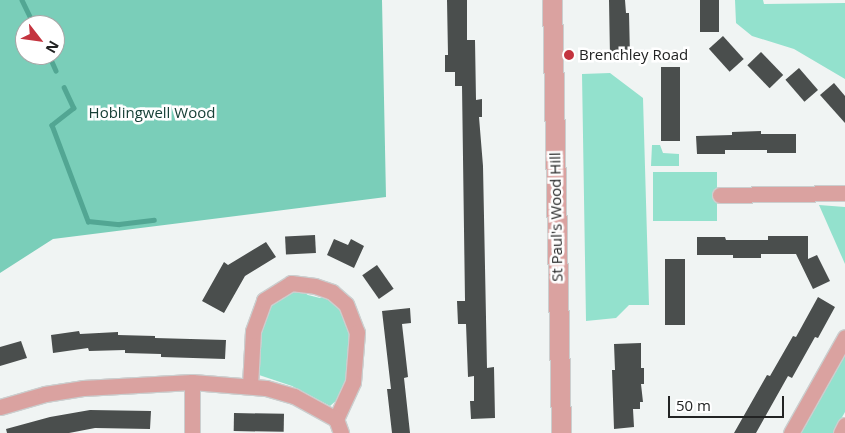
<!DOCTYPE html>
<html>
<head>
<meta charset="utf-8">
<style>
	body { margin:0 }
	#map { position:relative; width:845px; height:433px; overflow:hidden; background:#f0f4f3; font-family:"Open Sans",sans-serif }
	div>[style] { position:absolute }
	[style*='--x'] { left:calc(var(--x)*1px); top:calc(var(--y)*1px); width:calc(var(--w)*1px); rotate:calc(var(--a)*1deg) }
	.green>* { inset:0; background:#93e1cd; transform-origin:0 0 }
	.forest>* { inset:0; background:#7aceb9 }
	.stream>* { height:4.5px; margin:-2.25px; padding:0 2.25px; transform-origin:2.25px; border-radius:2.25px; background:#52a693 }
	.building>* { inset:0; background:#4a4e4d; transform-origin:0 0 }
	.roads { filter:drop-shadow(1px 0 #cbcece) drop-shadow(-1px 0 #cbcece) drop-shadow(0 1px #cbcece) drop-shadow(0 -1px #cbcece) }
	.minor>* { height:15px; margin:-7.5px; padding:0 7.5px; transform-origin:7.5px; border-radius:7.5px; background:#daa2a0 }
	.tertiary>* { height:19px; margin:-9.5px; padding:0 9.5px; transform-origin:9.5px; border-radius:9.5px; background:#daa2a0 }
	.dots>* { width:14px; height:14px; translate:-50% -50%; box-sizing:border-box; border:2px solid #fff; border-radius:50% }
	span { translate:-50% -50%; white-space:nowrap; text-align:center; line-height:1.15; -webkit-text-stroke:5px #fff; paint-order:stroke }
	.poi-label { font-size:15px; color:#222323 }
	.left { translate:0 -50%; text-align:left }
	.park-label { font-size:15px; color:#184037 }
	.street-label { font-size:15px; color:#222323 }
	.north { position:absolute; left:15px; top:15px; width:50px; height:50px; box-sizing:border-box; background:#fff; border:1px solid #a7a7a7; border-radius:50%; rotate:120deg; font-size:14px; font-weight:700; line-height:20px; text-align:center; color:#222323 }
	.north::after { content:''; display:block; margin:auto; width:18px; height:22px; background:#c4343f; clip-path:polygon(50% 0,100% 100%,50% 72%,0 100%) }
	.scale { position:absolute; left:668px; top:396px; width:116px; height:22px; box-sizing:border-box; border:2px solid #222323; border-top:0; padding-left:6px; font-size:15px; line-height:18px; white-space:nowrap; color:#222323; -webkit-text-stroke:4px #fff; paint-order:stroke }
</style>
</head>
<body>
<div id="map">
	<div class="green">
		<i style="clip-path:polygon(735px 0,763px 0,764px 4px,845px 3px,845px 79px,794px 49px,752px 36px,736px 23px)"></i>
		<i style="clip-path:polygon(610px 73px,643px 98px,649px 305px,629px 305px,616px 318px,586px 321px,582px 74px)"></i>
		<i style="clip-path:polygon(652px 145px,660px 145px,663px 153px,679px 154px,679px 166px,651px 166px)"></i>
		<i style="left:717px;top:172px;width:49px;height:64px;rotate:90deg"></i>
		<i style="clip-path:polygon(819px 205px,845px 207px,845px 264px)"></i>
		<i style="clip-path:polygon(297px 288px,308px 295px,320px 298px,331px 297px,337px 301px,352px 334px,353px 360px,343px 390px,338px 399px,330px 406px,292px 386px,259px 375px,255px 368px,260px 325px,267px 305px)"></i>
		<i style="clip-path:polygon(845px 344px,845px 412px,833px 433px,796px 433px)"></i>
	</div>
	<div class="forest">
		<i style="clip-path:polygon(evenodd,0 0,382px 0,386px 197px,53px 239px,0 273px,0 0,25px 25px,55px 25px,55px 55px,25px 55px,25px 25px)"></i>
	</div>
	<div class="stream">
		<i style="--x:22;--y:0;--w:28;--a:64"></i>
		<i style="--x:49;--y:55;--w:17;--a:66"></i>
		<i style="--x:64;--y:87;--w:23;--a:65"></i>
		<i style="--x:74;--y:108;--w:28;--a:142"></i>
		<i style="--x:52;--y:125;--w:103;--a:69.4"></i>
		<i style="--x:88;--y:221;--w:31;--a:6"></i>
		<i style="--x:119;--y:224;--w:35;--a:-7"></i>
	</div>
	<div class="building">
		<i style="clip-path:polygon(447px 0,467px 0,467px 40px,475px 40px,476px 100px,482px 99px,482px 117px,479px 117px,483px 166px,487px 368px,494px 367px,495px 418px,471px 419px,470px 401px,474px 401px,474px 376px,468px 377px,466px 324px,458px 324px,457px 301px,465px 301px,462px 86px,455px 86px,455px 72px,445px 72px,445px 55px,448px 55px)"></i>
		<i style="clip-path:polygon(609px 0,625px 0,626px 13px,629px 13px,630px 57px,610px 57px)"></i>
		<i style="left:700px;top:0;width:19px;height:32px"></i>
		<i style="left:723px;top:36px;width:31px;height:19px;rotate:48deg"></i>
		<i style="left:761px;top:52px;width:32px;height:19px;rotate:46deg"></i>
		<i style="left:661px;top:67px;width:19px;height:74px"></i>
		<i style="left:799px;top:68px;width:29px;height:18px;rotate:49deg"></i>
		<i style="clip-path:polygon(834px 83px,845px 96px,845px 123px,820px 95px)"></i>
		<i style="clip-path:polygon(761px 131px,761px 134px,796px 134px,796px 153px,767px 153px,767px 150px,725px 150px,725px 154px,697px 154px,696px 136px,732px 135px,732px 132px)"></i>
		<i style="left:315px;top:235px;width:18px;height:30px;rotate:87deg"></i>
		<i style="clip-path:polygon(768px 236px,808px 236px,808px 259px,817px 255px,830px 281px,813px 289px,796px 254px,761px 254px,761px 258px,733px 258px,733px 255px,697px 255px,697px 237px,725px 237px,726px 240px,768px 240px)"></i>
		<i style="clip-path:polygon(334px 239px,348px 245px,351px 239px,364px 246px,354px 268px,327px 255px)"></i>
		<i style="clip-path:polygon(266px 242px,276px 257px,245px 276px,224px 313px,202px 301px,224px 262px,228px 265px)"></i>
		<i style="left:665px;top:259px;width:20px;height:66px"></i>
		<i style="left:377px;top:265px;width:29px;height:18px;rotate:55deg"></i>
		<i style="clip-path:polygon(818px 297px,835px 307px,818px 338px,815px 337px,792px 378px,788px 376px,756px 433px,734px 433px,767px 375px,770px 376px,793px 336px,796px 337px)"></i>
		<i style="clip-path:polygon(410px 308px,411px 323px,402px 324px,408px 377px,404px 378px,410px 433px,392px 433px,387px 389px,391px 389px,382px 311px)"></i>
		<i style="clip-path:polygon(79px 331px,80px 334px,118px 332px,118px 335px,155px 336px,155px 338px,226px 340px,225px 359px,161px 357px,161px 354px,125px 353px,125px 350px,89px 351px,88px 348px,53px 353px,51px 335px)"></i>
		<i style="clip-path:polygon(21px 341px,27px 358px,0 366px,0 347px)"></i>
		<i style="clip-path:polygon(641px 343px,641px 368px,644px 368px,644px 384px,641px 384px,643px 402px,640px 402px,640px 409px,633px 409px,634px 427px,614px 429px,612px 370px,615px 370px,614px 344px)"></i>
		<i style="clip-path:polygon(90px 410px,151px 411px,150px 429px,95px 428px,69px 433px,7px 433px,6px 429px,50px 417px)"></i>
		<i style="left:234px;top:413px;width:50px;height:18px;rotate:1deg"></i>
	</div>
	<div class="roads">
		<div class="minor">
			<i style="--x:720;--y:195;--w:125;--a:-0.9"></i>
			<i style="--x:250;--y:385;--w:54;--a:-86.8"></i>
			<i style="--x:253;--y:331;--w:33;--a:-70"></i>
			<i style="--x:264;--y:300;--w:32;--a:-32"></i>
			<i style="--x:291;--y:283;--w:24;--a:7"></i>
			<i style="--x:315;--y:286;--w:18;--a:19"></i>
			<i style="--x:332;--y:292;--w:18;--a:41"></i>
			<i style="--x:346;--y:304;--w:30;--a:69"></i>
			<i style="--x:357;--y:332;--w:50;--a:94.6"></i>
			<i style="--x:353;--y:382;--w:41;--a:114.7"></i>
			<i style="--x:336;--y:419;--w:15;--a:70"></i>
			<i style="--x:0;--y:407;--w:47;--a:-16.1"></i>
			<i style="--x:45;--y:394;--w:38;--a:-9"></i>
			<i style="--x:83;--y:388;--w:109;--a:-3.2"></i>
			<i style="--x:192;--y:382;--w:74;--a:4.6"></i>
			<i style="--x:266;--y:388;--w:29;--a:16"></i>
			<i style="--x:294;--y:396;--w:48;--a:28.7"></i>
			<i style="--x:192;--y:433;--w:51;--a:-90"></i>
			<i style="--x:791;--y:433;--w:110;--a:-60.6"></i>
			<i style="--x:841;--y:433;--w:9;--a:-63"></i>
		</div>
		<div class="tertiary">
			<i style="--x:552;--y:0;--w:433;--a:88.8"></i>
		</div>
	</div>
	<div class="dots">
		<i style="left:569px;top:55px;background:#c4343f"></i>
	</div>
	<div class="poi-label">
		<span class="left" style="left:579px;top:55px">Brenchley Road</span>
	</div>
	<div class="park-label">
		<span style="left:152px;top:113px">Hoblingwell Wood</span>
	</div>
	<div class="street-label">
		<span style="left:556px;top:217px;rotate:-91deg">St Paul's Wood Hill</span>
	</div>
	<div class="north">N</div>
	<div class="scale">50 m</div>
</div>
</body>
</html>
